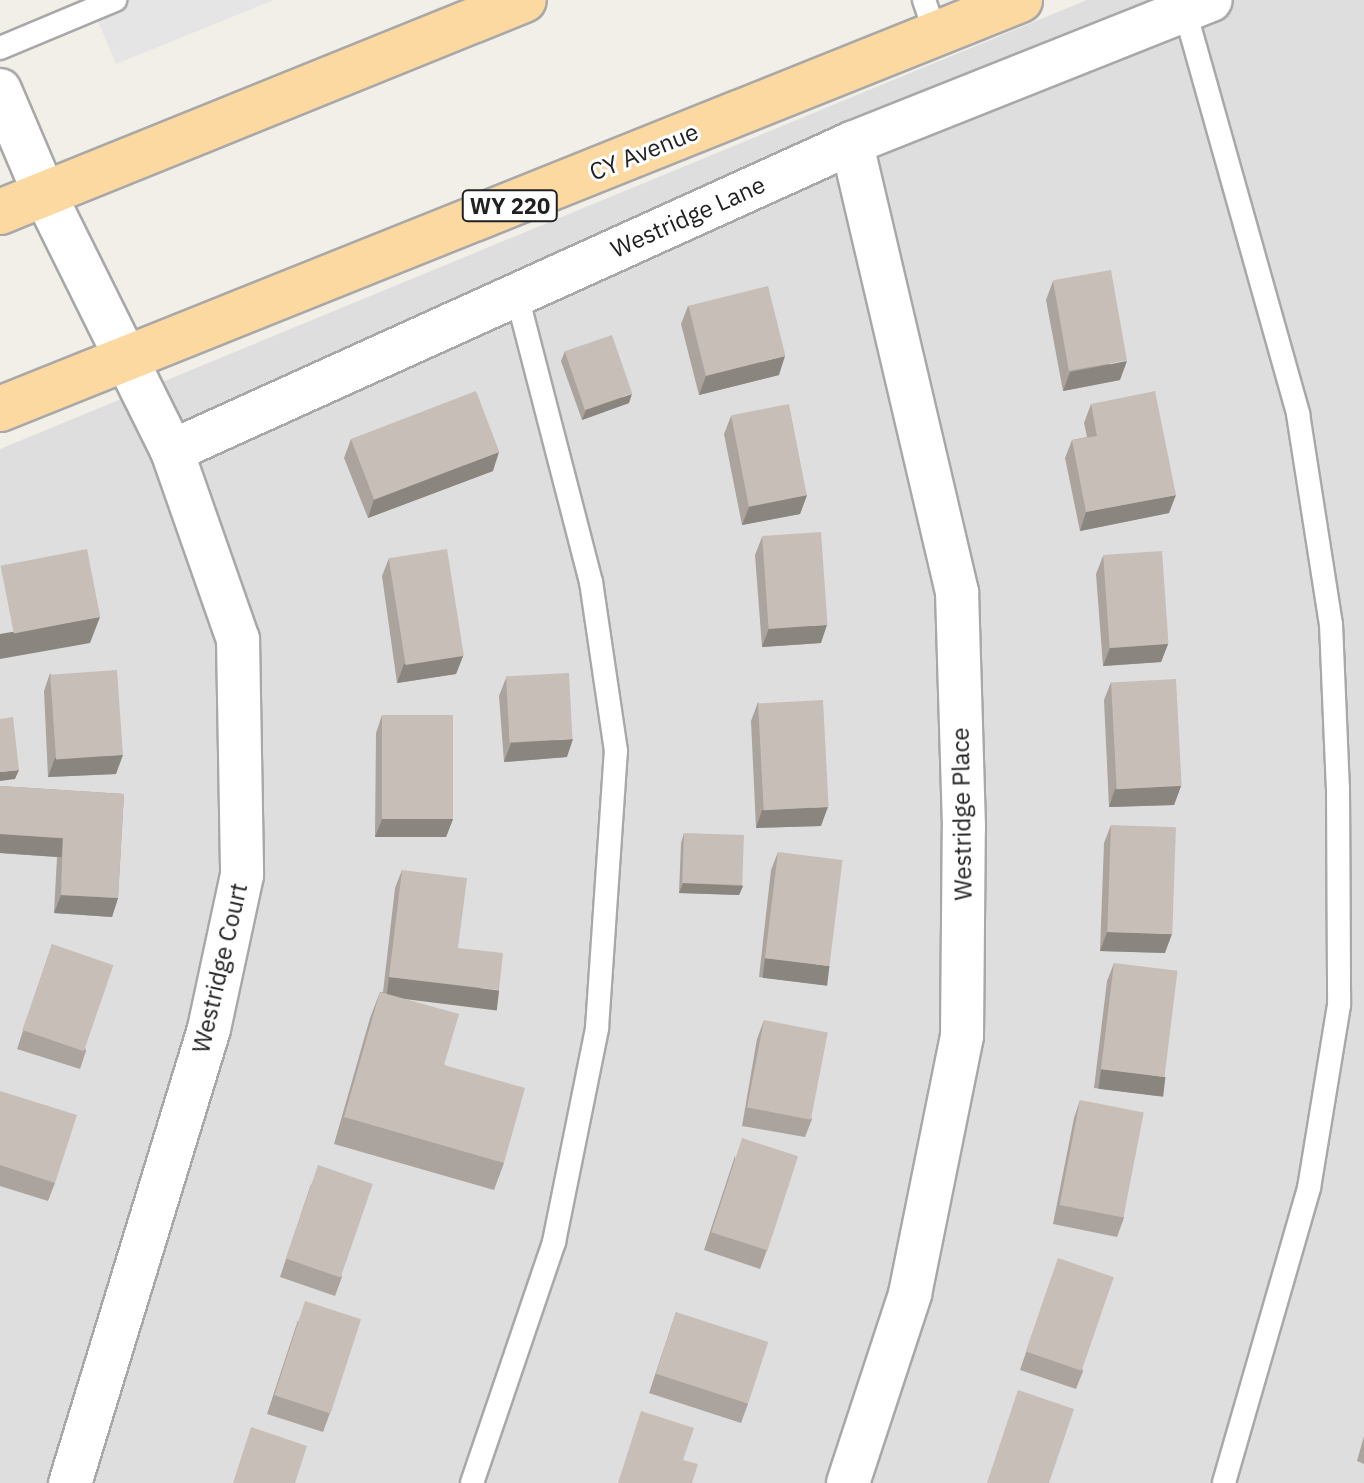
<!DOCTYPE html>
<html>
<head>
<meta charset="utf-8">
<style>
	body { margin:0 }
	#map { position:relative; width:1364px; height:1483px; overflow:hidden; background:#f2efe8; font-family:"IBM Plex Sans",sans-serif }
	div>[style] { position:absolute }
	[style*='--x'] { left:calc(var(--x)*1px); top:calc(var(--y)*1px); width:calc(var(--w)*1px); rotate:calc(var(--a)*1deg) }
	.residential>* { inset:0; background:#dfdede }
	.parking>* { inset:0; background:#e5e5e5 }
	.roads { filter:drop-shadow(2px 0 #a8a8a8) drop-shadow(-2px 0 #a8a8a8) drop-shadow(0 2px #a8a8a8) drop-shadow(0 -2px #a8a8a8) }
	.service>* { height:22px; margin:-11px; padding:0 11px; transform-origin:11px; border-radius:11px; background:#fff }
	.minor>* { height:42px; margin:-21px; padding:0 21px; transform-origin:21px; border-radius:21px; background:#fff }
	.primary>* { height:44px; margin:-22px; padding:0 22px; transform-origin:22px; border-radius:22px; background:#fdd9a2 }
	.wall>* { inset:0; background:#aba39d }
	.shaded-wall>* { inset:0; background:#8b8580; transform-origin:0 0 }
	.building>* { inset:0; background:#c7beb7; transform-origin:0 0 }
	span { translate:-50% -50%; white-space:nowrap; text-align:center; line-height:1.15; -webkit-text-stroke:6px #fff; paint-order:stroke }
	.shield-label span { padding:2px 6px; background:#fff; border:2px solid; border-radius:6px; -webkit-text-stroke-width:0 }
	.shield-label { font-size:22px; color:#212121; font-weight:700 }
	.street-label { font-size:24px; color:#212121 }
</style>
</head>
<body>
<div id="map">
	<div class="residential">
		<i style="clip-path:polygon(1087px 0,1364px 0,1364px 1483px,0 1483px,0 449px)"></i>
	</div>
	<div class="parking">
		<i style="clip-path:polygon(89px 0,274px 0,116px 64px)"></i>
	</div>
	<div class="roads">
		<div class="service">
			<i style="--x:924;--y:0;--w:37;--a:71"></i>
			<i style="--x:1185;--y:11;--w:419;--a:74.3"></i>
			<i style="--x:1298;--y:414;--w:213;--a:81.1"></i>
			<i style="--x:1331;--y:624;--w:164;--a:87.6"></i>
			<i style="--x:1338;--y:788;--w:217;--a:89.7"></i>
			<i style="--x:1339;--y:1005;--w:185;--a:99.3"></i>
			<i style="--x:1309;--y:1188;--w:307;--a:106.1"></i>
			<i style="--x:0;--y:48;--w:125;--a:-22.7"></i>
			<i style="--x:472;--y:1483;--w:255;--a:-71.2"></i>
			<i style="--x:554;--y:1242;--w:218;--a:-78.6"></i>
			<i style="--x:597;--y:1028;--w:278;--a:-86.1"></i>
			<i style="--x:616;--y:751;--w:171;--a:-98.4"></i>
			<i style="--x:591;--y:582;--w:296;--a:-104.5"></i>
		</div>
		<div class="minor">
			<i style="--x:0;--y:90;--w:110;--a:66.9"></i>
			<i style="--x:43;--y:191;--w:290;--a:63.6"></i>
			<i style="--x:172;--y:451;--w:199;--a:70.7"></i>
			<i style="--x:238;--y:639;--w:236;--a:89"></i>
			<i style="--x:242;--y:875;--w:157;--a:102.1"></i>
			<i style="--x:209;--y:1029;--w:475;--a:107"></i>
			<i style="--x:172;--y:451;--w:747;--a:-24.37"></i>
			<i style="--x:852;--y:143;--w:386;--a:-21.7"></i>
			<i style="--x:848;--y:1483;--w:199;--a:-71.8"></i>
			<i style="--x:910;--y:1294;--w:263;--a:-78.6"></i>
			<i style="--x:962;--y:1036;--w:209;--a:-89.5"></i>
			<i style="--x:964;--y:827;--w:235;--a:-91.7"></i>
			<i style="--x:957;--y:592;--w:461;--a:-103.2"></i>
		</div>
		<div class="primary">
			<i style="--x:0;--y:212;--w:565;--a:-22.03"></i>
			<i style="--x:0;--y:409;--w:1099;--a:-21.85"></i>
		</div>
	</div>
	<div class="wall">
		<i style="clip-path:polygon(1053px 281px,1120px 380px,1063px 391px,1046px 300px)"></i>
		<i style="clip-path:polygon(688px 306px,779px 375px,699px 395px,681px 324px)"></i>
		<i style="clip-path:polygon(565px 351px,629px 403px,582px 420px,561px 361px)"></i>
		<i style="clip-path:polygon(1091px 404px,1169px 513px,1080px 531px,1065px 458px,1072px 440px,1087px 437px,1084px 423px)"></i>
		<i style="clip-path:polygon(731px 416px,807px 495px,800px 514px,742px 525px,724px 434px)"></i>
		<i style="clip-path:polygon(351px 439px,493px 471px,368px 518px,344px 458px)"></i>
		<i style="clip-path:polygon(762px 537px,821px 643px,762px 647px,755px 555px)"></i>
		<i style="clip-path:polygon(1103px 556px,1168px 644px,1161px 662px,1103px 666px,1096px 574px)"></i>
		<i style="clip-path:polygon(389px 558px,463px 656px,456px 674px,397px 683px,382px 576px)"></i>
		<i style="clip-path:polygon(50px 673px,116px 774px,48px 777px,44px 691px)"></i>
		<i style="clip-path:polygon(506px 678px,567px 757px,504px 762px,499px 696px)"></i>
		<i style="clip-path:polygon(1111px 682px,1181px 786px,1174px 805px,1109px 807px,1104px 700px)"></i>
		<i style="clip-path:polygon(758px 702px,821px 826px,756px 828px,751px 721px)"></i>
		<i style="clip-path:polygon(382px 715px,453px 819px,446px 837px,375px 837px,376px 733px)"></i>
		<i style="clip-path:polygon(0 786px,124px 794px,118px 898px,112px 917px,54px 913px,57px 857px,0 853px)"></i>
		<i style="clip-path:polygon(1111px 825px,1165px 953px,1100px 951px,1104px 843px)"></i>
		<i style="clip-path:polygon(684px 833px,743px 886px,739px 895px,679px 893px,681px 843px)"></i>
		<i style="clip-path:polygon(778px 852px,823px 985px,759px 977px,771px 870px)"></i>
		<i style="clip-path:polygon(402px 870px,458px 948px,492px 1009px,404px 998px,504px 1163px,494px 1190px,334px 1144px,370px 1018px,380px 992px,383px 992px,395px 888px)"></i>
		<i style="clip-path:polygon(52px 944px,86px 1051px,80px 1069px,17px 1049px)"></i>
		<i style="clip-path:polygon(1114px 963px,1159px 1096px,1094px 1088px,1107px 981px)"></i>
		<i style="clip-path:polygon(764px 1020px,812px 1119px,805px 1137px,742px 1126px,757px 1039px)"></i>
		<i style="clip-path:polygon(0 1091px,55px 1183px,48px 1201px,0 1186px)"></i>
		<i style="clip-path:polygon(1080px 1100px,1124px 1218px,1117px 1237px,1053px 1224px,1074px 1118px)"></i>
		<i style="clip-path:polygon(735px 1156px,767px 1250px,760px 1269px,704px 1250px)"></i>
		<i style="clip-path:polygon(311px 1184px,342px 1277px,335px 1296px,280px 1277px)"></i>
		<i style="clip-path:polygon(1052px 1276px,1083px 1371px,1076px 1389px,1020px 1370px)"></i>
		<i style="clip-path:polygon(676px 1312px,748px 1404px,741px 1423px,649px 1393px)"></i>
		<i style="clip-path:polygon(298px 1320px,330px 1413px,323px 1432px,267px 1414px)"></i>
		<i style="clip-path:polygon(1364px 1436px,1364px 1464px,1357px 1461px)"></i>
	</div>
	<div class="shaded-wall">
		<i style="clip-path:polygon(785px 356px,779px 375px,699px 395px,706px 376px)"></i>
		<i style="clip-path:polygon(1127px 361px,1120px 380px,1063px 391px,1070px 372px)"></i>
		<i style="clip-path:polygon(632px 394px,629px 403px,582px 420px,586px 410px)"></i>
		<i style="clip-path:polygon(499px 452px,493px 471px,368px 518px,374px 499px)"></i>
		<i style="clip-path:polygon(807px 495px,800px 514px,742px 525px,749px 507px)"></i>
		<i style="clip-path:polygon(1176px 495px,1169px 513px,1080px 531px,1086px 512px)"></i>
		<i style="clip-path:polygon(100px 617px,90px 643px,0 659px,0 634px)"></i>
		<i style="clip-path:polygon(827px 625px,821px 643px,762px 647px,769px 628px)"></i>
		<i style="clip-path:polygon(1168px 644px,1161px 662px,1103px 666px,1110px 648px)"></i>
		<i style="clip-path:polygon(463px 656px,456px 674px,397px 683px,404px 664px)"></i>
		<i style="clip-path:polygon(573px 739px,567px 757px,504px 762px,511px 743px)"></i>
		<i style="clip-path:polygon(123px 755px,116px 774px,48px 777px,55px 758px)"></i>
		<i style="clip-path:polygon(19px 770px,15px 779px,0 781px,0 772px)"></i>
		<i style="clip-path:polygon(1181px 786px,1174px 805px,1109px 807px,1115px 789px)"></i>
		<i style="clip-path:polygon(828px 807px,821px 826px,756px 828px,762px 810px)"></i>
		<i style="clip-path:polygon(382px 819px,453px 819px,446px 837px,375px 837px)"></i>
		<i style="left:0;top:834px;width:63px;height:19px;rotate:4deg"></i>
		<i style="clip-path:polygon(683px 883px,743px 886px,739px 895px,679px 893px)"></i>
		<i style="clip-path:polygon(61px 895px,118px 898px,112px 917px,54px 913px)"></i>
		<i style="clip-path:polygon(1107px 932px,1172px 934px,1165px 953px,1100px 951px)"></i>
		<i style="left:765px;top:958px;width:65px;height:20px;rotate:7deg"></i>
		<i style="left:389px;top:977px;width:111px;height:20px;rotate:7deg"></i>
		<i style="left:1101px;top:1069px;width:65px;height:20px;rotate:7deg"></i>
	</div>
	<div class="building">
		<i style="left:1111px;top:270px;width:92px;height:59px;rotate:80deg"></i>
		<i style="left:768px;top:286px;width:72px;height:82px;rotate:76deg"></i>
		<i style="left:612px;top:335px;width:62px;height:50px;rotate:71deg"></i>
		<i style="left:476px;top:391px;width:65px;height:134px;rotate:69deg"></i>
		<i style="clip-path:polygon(1155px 391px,1176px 495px,1086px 512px,1072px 440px,1097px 436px,1091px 404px)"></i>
		<i style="left:789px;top:404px;width:93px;height:59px;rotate:79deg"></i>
		<i style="left:821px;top:532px;width:93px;height:59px;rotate:86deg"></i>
		<i style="left:87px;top:549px;width:69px;height:88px;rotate:79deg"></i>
		<i style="left:447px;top:549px;width:108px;height:59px;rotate:81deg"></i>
		<i style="left:1162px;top:551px;width:93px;height:59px;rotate:86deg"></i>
		<i style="left:117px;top:670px;width:85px;height:67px;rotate:86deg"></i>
		<i style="left:569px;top:673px;width:66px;height:63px;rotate:87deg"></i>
		<i style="left:1176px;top:679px;width:107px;height:65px;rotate:87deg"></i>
		<i style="left:823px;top:700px;width:107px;height:65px;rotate:87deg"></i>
		<i style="left:382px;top:715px;width:71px;height:104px"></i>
		<i style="clip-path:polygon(13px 717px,19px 770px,0 772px,0 719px)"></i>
		<i style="clip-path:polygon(0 786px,124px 794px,118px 898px,61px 895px,63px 838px,0 834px)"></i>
		<i style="left:1111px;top:825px;width:65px;height:107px;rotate:2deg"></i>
		<i style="left:684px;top:833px;width:60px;height:50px;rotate:2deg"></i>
		<i style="left:778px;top:852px;width:65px;height:107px;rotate:7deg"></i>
		<i style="clip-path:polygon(402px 870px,467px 878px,458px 948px,503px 953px,499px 990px,389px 977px)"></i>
		<i style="left:52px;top:944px;width:65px;height:91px;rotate:19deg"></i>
		<i style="left:1114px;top:963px;width:64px;height:107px;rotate:7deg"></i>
		<i style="clip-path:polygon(380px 992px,459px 1014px,444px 1065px,525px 1088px,504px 1163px,344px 1117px)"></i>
		<i style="left:764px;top:1020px;width:65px;height:89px;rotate:11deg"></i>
		<i style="clip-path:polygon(0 1091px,77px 1115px,55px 1183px,0 1165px)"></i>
		<i style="left:1080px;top:1100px;width:65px;height:107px;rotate:11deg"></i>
		<i style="left:742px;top:1138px;width:59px;height:99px;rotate:18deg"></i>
		<i style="left:318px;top:1165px;width:58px;height:99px;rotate:19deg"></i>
		<i style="left:1058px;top:1258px;width:59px;height:99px;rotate:19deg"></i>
		<i style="left:305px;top:1301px;width:59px;height:99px;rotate:18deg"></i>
		<i style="left:676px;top:1312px;width:97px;height:65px;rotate:18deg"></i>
		<i style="clip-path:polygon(1018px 1390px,1074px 1409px,1049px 1483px,987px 1483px)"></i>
		<i style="clip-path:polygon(641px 1411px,694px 1428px,683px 1460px,698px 1464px,692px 1483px,618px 1483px)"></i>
		<i style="clip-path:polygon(251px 1427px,307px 1446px,295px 1483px,233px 1483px)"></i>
	</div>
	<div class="shield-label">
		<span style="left:510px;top:206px">WY 220</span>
	</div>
	<div class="street-label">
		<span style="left:644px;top:152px;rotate:-22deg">CY Avenue</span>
		<span style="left:688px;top:217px;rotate:-24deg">Westridge Lane</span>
		<span style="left:962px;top:814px;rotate:-91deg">Westridge Place</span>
		<span style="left:220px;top:968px;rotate:-77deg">Westridge Court</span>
	</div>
</div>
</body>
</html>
